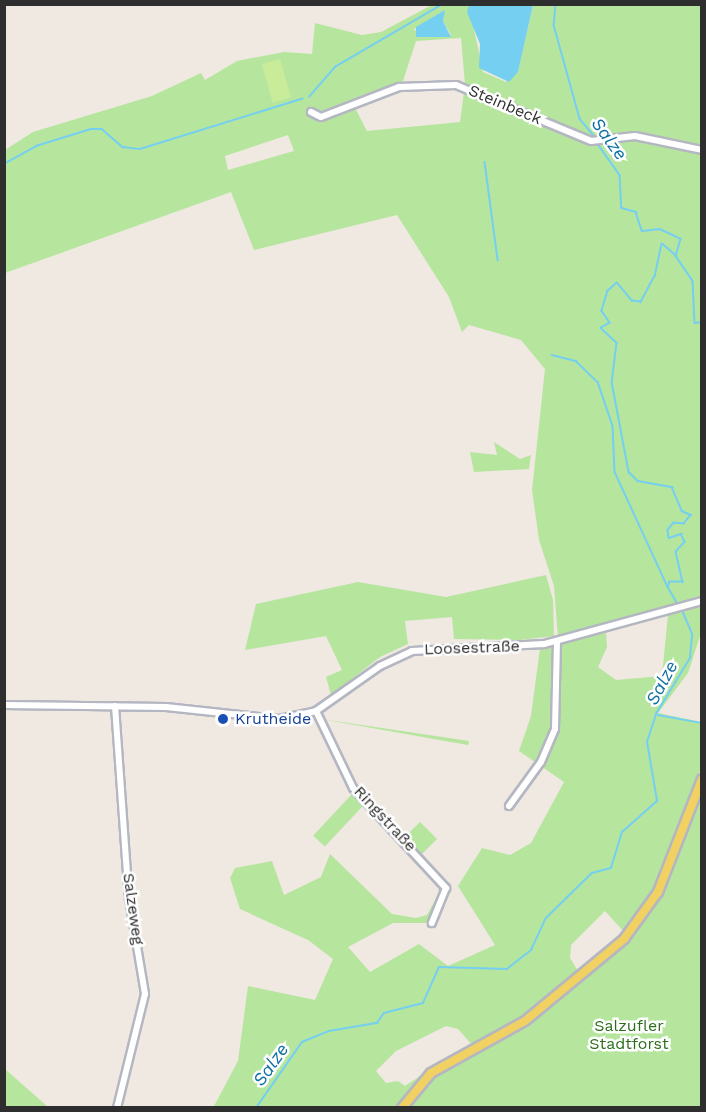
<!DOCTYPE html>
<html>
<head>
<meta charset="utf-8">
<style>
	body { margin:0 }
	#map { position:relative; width:706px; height:1112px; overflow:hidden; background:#efe9e1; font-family:"Work Sans",sans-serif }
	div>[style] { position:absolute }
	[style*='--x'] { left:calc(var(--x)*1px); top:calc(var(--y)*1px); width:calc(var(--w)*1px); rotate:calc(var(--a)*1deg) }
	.green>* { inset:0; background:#b6e59e; transform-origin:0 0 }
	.pitch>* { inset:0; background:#c9ec9a; transform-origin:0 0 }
	.water>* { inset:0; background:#75cff0 }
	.stream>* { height:1.5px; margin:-0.75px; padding:0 0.75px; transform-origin:0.75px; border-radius:0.75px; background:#75cff0 }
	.roads { filter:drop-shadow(2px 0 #b4b7c1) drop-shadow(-2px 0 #b4b7c1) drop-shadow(0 2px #b4b7c1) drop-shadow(0 -2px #b4b7c1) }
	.minor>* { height:6px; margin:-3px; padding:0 3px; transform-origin:3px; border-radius:3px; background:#fff }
	.major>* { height:8px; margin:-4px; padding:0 4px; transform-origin:4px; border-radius:4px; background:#f2d163 }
	.dots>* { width:16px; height:16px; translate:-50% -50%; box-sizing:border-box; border:3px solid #fff; border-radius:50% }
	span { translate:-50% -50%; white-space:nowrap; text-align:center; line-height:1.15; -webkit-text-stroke:5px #fff; paint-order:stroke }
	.street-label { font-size:16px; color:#2e2e2e }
	.transit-label { font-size:16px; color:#164399 }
	.left { translate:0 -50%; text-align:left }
	.park-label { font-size:16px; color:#2c6e1b }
	.water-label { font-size:18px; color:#0d6fa3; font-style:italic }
	.frame { position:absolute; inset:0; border:6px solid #2e2e2e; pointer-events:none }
</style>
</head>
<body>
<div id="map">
	<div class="green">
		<i style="clip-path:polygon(evenodd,432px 5px,469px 5px,483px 72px,506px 82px,518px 72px,533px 5px,701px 5px,701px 597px,558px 638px,554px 586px,539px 540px,532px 490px,545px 369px,521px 340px,469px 325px,462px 332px,449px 297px,397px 215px,254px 250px,231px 192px,5px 273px,5px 150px,33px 132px,152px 96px,201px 73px,205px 80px,237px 61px,284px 52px,312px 54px,315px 23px,362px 35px,381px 32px,432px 5px,444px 11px,443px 21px,451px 35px,413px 30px,444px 11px,432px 5px,461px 38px,465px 84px,460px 122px,367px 131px,354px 106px,402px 84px,416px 41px,461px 38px,432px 5px,288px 135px,294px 151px,228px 170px,225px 156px,288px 135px)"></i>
		<i style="clip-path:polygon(494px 442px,520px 459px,531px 455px,529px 469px,474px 472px,470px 452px,497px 455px)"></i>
		<i style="clip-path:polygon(546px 575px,553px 600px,554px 636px,520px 640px,454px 639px,452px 617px,405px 621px,408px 644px,380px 657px,331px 695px,326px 677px,342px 670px,326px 636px,245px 650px,256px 604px,358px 582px,446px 597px)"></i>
		<i style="clip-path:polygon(701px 604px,701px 633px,688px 673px,658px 713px,701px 722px,701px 768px,661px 876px,625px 933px,605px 911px,571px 945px,570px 958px,580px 974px,525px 1016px,472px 1045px,458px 1029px,446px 1026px,396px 1051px,376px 1071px,386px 1083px,398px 1081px,405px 1086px,437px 1065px,399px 1107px,213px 1108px,238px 1061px,248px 986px,315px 1000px,333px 959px,308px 940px,240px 909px,230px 878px,235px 868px,272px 861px,284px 895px,321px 877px,330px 854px,392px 914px,416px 918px,427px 915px,439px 893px,438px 878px,443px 888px,430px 923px,393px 923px,348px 947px,370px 972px,419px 944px,448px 966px,495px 945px,458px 886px,482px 848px,510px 855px,531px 843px,564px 782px,519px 751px,531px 716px,540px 648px,606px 633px,607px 647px,598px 667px,616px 680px,662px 676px,668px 615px)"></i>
		<i style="clip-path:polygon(321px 719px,469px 741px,468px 745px)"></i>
		<i style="clip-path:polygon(701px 790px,701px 1107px,405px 1108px,435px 1074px,549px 1007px,628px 938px,664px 886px)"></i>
		<i style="left:352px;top:794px;width:16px;height:57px;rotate:43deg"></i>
		<i style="left:420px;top:822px;width:24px;height:24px;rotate:45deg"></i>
		<i style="clip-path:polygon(5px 1069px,48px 1107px,5px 1107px)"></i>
	</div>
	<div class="pitch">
		<i style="left:280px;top:59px;width:40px;height:19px;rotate:74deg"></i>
	</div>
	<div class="water">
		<i style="clip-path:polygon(469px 5px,533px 5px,518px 72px,509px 82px,479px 68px,480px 44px,467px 12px)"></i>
		<i style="clip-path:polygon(445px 10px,443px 21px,451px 37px,416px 37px,416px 27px)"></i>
	</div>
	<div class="stream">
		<i style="--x:556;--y:4;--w:21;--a:95"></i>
		<i style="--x:554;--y:25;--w:98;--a:74.5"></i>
		<i style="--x:580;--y:119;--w:23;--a:50"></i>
		<i style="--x:309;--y:97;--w:40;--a:-49"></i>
		<i style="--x:335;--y:67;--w:125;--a:-30.3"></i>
		<i style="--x:598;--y:144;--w:38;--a:55"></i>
		<i style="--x:620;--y:175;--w:33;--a:87"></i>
		<i style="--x:622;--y:208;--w:15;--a:16"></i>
		<i style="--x:636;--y:212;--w:20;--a:72"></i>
		<i style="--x:642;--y:231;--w:18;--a:-6"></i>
		<i style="--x:660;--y:229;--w:23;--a:25"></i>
		<i style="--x:681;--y:239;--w:18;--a:106"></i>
		<i style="--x:676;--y:256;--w:18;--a:-139"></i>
		<i style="--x:662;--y:244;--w:33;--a:102"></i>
		<i style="--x:655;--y:276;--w:30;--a:118"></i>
		<i style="--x:641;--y:302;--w:9;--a:-174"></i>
		<i style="--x:632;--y:301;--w:23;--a:-130"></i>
		<i style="--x:617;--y:283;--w:12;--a:138"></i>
		<i style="--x:608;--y:291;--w:21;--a:107"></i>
		<i style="--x:602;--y:311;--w:14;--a:56"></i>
		<i style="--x:610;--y:323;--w:10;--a:151"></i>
		<i style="--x:601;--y:328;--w:22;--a:43"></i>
		<i style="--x:617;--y:343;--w:39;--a:97"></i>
		<i style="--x:612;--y:382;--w:92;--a:79.3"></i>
		<i style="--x:629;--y:472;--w:13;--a:45"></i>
		<i style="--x:638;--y:481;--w:35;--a:10"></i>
		<i style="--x:672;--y:487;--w:26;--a:67"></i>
		<i style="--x:682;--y:511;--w:10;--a:24"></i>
		<i style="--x:691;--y:515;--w:11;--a:128"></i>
		<i style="--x:684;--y:524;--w:10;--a:-174"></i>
		<i style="--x:674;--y:523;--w:9;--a:131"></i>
		<i style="--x:668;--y:530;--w:8;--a:83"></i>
		<i style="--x:669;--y:538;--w:13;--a:-18"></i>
		<i style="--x:681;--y:534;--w:9;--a:63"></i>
		<i style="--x:685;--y:542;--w:13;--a:132"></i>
		<i style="--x:676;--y:552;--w:31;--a:77"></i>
		<i style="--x:683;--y:582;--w:13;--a:180"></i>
		<i style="--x:670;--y:582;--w:5;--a:112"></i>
		<i style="--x:668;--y:587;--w:20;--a:60"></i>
		<i style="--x:485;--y:162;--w:99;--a:82.4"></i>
		<i style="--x:4;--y:164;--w:37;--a:-29"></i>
		<i style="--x:36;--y:146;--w:58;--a:-17.2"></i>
		<i style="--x:91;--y:129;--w:11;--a:0"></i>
		<i style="--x:102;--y:129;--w:28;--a:41"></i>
		<i style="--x:123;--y:147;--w:17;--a:7"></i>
		<i style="--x:140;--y:149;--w:170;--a:-17.2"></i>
		<i style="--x:676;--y:256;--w:30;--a:56"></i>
		<i style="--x:693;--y:281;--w:42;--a:87.3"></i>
		<i style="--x:695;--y:323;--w:7;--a:-8"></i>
		<i style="--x:552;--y:355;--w:25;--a:14"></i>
		<i style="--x:576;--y:361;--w:30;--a:44"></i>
		<i style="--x:598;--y:382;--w:46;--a:71.2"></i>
		<i style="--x:613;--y:426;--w:46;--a:87.5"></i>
		<i style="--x:615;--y:472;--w:127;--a:65.3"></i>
		<i style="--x:658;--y:715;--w:45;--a:10.3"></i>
		<i style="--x:256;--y:1108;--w:80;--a:-55.1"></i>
		<i style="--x:302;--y:1042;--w:29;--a:-22"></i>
		<i style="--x:329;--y:1031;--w:49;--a:-9.5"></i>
		<i style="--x:377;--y:1023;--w:12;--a:-55"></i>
		<i style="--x:384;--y:1013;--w:40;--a:-14.4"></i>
		<i style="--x:423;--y:1003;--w:39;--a:-66"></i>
		<i style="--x:439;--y:967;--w:68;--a:1.7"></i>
		<i style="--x:507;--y:969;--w:31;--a:-38"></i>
		<i style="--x:531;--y:950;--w:35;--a:-65"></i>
		<i style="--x:546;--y:918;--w:64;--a:-44.4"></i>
		<i style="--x:592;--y:873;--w:20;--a:-15"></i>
		<i style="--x:611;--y:868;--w:38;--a:-73"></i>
		<i style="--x:622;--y:832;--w:47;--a:-41.5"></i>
		<i style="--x:657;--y:801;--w:60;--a:-99.6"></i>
		<i style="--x:647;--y:742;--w:29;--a:-72"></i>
		<i style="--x:656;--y:714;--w:66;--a:-58.7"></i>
		<i style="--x:690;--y:658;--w:24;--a:-85"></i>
		<i style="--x:692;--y:634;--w:26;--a:-113"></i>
	</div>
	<div class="roads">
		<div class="minor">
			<i style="--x:311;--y:112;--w:11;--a:27"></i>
			<i style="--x:321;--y:117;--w:84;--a:-21"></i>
			<i style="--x:399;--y:87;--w:57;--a:-2"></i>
			<i style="--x:456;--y:85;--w:146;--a:22.5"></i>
			<i style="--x:591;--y:141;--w:44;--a:-6.5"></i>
			<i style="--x:635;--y:136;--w:68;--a:11.8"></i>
			<i style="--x:4;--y:705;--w:162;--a:0.7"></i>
			<i style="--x:166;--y:707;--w:114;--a:6.1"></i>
			<i style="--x:279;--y:719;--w:38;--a:-12"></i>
			<i style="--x:316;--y:711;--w:78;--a:-35.1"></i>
			<i style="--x:380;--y:666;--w:35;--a:-25"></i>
			<i style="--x:412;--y:651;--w:132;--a:-3"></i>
			<i style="--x:544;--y:644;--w:164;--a:-15.2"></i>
			<i style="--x:115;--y:706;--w:194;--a:85.9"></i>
			<i style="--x:129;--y:899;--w:96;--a:80.4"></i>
			<i style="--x:145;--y:994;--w:117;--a:103.8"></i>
			<i style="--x:316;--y:711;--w:85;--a:64.3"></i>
			<i style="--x:353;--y:788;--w:137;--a:47.1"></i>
			<i style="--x:446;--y:888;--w:38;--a:112"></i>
			<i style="--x:509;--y:806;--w:54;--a:-54"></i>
			<i style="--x:541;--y:762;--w:36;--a:-67"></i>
			<i style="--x:555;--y:729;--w:88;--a:-88.7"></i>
		</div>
		<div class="major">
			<i style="--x:402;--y:1108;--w:45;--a:-50.4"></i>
			<i style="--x:431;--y:1073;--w:107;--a:-29"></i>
			<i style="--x:525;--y:1021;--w:129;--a:-39.6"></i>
			<i style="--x:624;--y:939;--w:58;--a:-54.1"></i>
			<i style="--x:658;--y:892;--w:121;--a:-68.7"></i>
		</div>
	</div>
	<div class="dots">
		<i style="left:223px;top:719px;background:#1a4fb4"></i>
	</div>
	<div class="street-label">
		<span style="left:505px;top:105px;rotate:23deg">Steinbeck</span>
		<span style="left:472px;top:648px;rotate:-2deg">Loosestraße</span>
		<span style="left:385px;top:819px;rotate:47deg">Ringstraße</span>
		<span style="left:133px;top:909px;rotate:82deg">Salzeweg</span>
	</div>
	<div class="transit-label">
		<span class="left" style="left:235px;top:719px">Krutheide</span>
	</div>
	<div class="park-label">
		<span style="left:629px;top:1035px">Salzufler<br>Stadtforst</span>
	</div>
	<div class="water-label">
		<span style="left:609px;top:139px;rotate:54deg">Salze</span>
		<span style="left:662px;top:683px;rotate:-62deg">Salze</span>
		<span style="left:271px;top:1065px;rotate:-55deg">Salze</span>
	</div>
	<div class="frame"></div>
</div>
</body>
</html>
